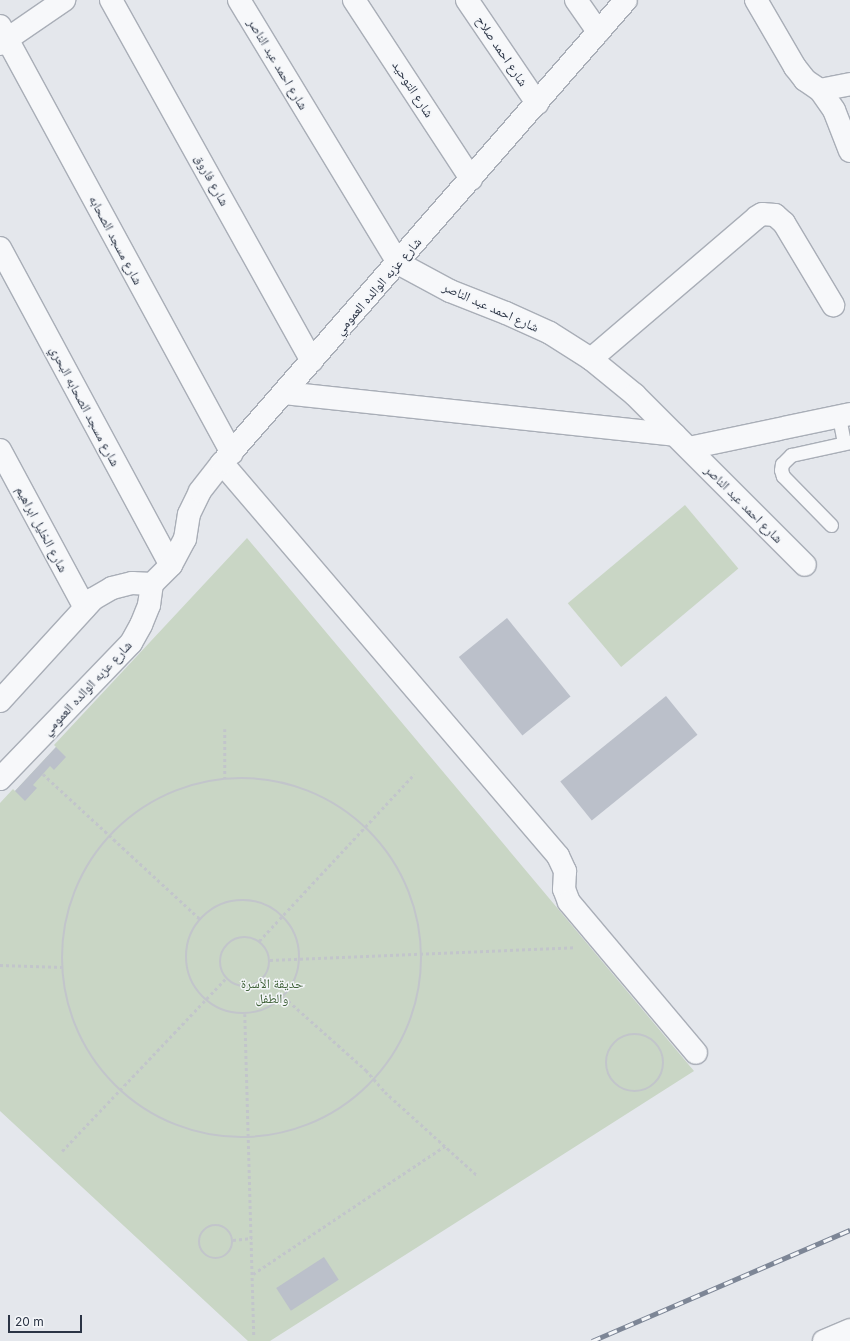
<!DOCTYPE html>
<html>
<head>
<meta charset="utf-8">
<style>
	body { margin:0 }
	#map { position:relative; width:850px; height:1341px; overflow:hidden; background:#e4e7ec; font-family:Inter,"Noto Naskh Arabic",sans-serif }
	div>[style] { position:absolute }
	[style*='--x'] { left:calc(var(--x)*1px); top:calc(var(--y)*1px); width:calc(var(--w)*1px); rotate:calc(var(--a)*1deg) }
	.green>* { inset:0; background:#c9d6c5; transform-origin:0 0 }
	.building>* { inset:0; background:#bbc0ca; transform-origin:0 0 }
	.path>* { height:2.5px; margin-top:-1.25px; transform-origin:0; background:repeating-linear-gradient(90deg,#c2c5cb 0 3px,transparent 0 6px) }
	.path>.ring { margin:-1.25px; padding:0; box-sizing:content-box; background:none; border:2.5px solid #c2c5cb; border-radius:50% }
	.roads { filter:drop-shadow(1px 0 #a9aeb7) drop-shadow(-1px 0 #a9aeb7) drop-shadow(0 1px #a9aeb7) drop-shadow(0 -1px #a9aeb7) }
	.service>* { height:13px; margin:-6.5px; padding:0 6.5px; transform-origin:6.5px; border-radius:6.5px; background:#f7f8fa }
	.minor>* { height:22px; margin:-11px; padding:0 11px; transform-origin:11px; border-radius:11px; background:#f7f8fa }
	.tertiary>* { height:22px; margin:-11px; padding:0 11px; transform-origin:11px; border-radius:11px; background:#f7f8fa }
	.rail>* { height:4.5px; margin-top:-2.25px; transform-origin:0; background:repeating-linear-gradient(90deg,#f4f6f9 0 9px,#7d8696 0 18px); box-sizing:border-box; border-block:1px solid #7d8696 }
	span { translate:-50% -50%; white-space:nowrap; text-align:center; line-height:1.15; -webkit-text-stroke:3px #f4f6f9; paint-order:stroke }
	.street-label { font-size:13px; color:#2b3445 }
	.park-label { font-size:13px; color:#3f6138 }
	.scale { position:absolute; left:8px; top:1315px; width:74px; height:18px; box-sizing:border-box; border:2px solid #2b3445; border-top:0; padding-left:5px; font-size:12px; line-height:14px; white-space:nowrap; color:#2b3445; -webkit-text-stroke:3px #f4f6f9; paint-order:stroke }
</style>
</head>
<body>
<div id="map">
	<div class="green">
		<i style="left:685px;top:505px;width:83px;height:153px;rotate:50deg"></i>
		<i style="clip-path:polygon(247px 538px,694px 1071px,270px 1341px,248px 1341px,0 1111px,0 803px,13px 789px,15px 791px,56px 747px,54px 745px)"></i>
	</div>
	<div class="building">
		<i style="left:507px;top:618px;width:101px;height:62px;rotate:51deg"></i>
		<i style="left:666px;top:696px;width:50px;height:136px;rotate:51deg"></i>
		<i style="clip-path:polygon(56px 747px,66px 757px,54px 770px,50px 766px,43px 774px,33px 785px,37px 788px,25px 801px,15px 791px)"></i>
		<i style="left:324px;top:1257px;width:27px;height:57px;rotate:57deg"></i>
	</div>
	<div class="path">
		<i style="--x:225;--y:729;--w:49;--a:90"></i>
		<i style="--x:43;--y:774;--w:214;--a:42.7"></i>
		<i class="ring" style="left:62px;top:778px;width:357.5px;height:357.5px"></i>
		<i class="ring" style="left:186px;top:900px;width:111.5px;height:111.5px"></i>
		<i class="ring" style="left:220px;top:937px;width:47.5px;height:47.5px"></i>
		<i style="--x:259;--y:941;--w:228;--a:-47.1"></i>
		<i style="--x:270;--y:960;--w:306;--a:-2.4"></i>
		<i style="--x:0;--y:965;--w:63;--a:1.8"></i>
		<i style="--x:284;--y:997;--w:110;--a:41.7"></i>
		<i style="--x:366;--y:1070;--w:29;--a:49"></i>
		<i style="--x:385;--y:1092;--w:125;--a:42.1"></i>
		<i style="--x:245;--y:1014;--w:323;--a:88.4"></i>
		<i class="ring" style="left:606px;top:1034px;width:55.5px;height:55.5px"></i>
		<i style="--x:62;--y:1151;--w:238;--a:-46.5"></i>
		<i class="ring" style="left:199px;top:1225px;width:31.5px;height:31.5px"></i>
		<i style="--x:233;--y:1240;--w:19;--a:-6"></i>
		<i style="--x:253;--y:1274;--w:231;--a:-33.7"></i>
	</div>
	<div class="roads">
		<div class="service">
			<i style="--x:839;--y:417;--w:26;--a:79"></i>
			<i style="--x:831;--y:525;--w:69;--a:-134.4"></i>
			<i style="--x:783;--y:476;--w:6;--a:-108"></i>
			<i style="--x:781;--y:470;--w:6;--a:-81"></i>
			<i style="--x:782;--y:464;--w:13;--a:-45"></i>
			<i style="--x:791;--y:455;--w:60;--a:-12.4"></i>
		</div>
		<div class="minor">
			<i style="--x:111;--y:0;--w:413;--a:60.9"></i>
			<i style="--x:239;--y:0;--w:307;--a:58.8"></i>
			<i style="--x:398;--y:263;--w:59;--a:28.3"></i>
			<i style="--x:450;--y:291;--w:60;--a:21.4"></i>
			<i style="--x:506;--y:313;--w:48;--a:24.4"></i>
			<i style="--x:550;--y:333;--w:49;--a:32.4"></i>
			<i style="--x:591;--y:359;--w:57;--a:39.3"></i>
			<i style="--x:635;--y:395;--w:240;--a:45"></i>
			<i style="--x:354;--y:0;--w:214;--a:56.8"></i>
			<i style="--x:467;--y:0;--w:125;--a:55.8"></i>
			<i style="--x:576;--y:0;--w:39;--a:55"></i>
			<i style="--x:756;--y:0;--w:78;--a:59.8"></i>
			<i style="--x:795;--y:67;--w:16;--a:52"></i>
			<i style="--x:805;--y:80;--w:18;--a:34"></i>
			<i style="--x:820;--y:90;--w:24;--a:55"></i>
			<i style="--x:834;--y:110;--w:44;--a:68.7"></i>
			<i style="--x:0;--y:26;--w:486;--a:61.5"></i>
			<i style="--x:0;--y:44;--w:78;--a:-34.5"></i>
			<i style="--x:820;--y:90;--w:31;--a:-11"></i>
			<i style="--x:0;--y:248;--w:360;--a:61.7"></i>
			<i style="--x:591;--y:359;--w:218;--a:-40.5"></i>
			<i style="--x:757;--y:217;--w:6;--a:-31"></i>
			<i style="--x:762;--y:214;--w:13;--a:4"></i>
			<i style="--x:775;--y:215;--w:12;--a:42"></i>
			<i style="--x:784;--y:223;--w:96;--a:59.1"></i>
			<i style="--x:284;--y:393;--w:393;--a:6.1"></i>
			<i style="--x:689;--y:448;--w:165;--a:-11.9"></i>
			<i style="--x:0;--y:450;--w:179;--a:61.7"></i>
			<i style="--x:222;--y:463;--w:517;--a:49.47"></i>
			<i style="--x:558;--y:856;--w:17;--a:65"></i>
			<i style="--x:565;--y:871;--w:18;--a:93"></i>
			<i style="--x:564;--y:889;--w:14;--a:69"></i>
			<i style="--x:569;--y:902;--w:197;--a:49.9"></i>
			<i style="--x:824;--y:1341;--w:28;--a:-23"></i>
		</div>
		<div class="tertiary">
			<i style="--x:0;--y:701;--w:138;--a:-47.6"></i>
			<i style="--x:93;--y:599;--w:22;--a:-30"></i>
			<i style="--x:112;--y:588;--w:21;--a:-14"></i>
			<i style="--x:132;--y:583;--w:20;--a:3"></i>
			<i style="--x:0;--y:779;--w:189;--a:-46.1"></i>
			<i style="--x:131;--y:643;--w:21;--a:-61"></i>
			<i style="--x:141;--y:625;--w:22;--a:-68"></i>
			<i style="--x:149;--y:605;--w:21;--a:-82"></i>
			<i style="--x:152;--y:584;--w:27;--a:-45"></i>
			<i style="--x:171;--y:565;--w:30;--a:-62"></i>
			<i style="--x:185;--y:539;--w:25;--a:-81"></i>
			<i style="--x:189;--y:514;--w:25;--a:-64"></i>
			<i style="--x:200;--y:491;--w:36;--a:-52"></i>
			<i style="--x:222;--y:463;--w:614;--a:-48.89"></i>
		</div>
	</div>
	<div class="rail">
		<i style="--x:592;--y:1341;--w:281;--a:-23.3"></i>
	</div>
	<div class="street-label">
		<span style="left:502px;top:51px;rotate:56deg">شارع احمد صلاح</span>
		<span style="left:278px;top:64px;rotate:59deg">شارع احمد عبد الناصر</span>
		<span style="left:413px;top:89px;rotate:57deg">شارع التوحيد</span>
		<span style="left:212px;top:180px;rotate:61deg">شارع فاروق</span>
		<span style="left:116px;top:240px;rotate:62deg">شارع مسجد الصحابه</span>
		<span style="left:378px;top:286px;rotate:-49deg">شارع عزبه الوالده العمومي</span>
		<span style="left:491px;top:307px;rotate:24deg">شارع احمد عبد الناصر</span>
		<span style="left:85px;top:406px;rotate:62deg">شارع مسجد الصحابه البحري</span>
		<span style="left:744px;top:504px;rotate:45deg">شارع احمد عبد الناصر</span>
		<span style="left:42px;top:529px;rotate:62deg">شارع الخليل ابراهيم</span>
		<span style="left:87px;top:688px;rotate:-47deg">شارع عزبه الوالده العمومي</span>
	</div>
	<div class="park-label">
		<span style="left:272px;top:991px">حديقة الأسرة<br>والطفل</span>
	</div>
	<div class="scale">20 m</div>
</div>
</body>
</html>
